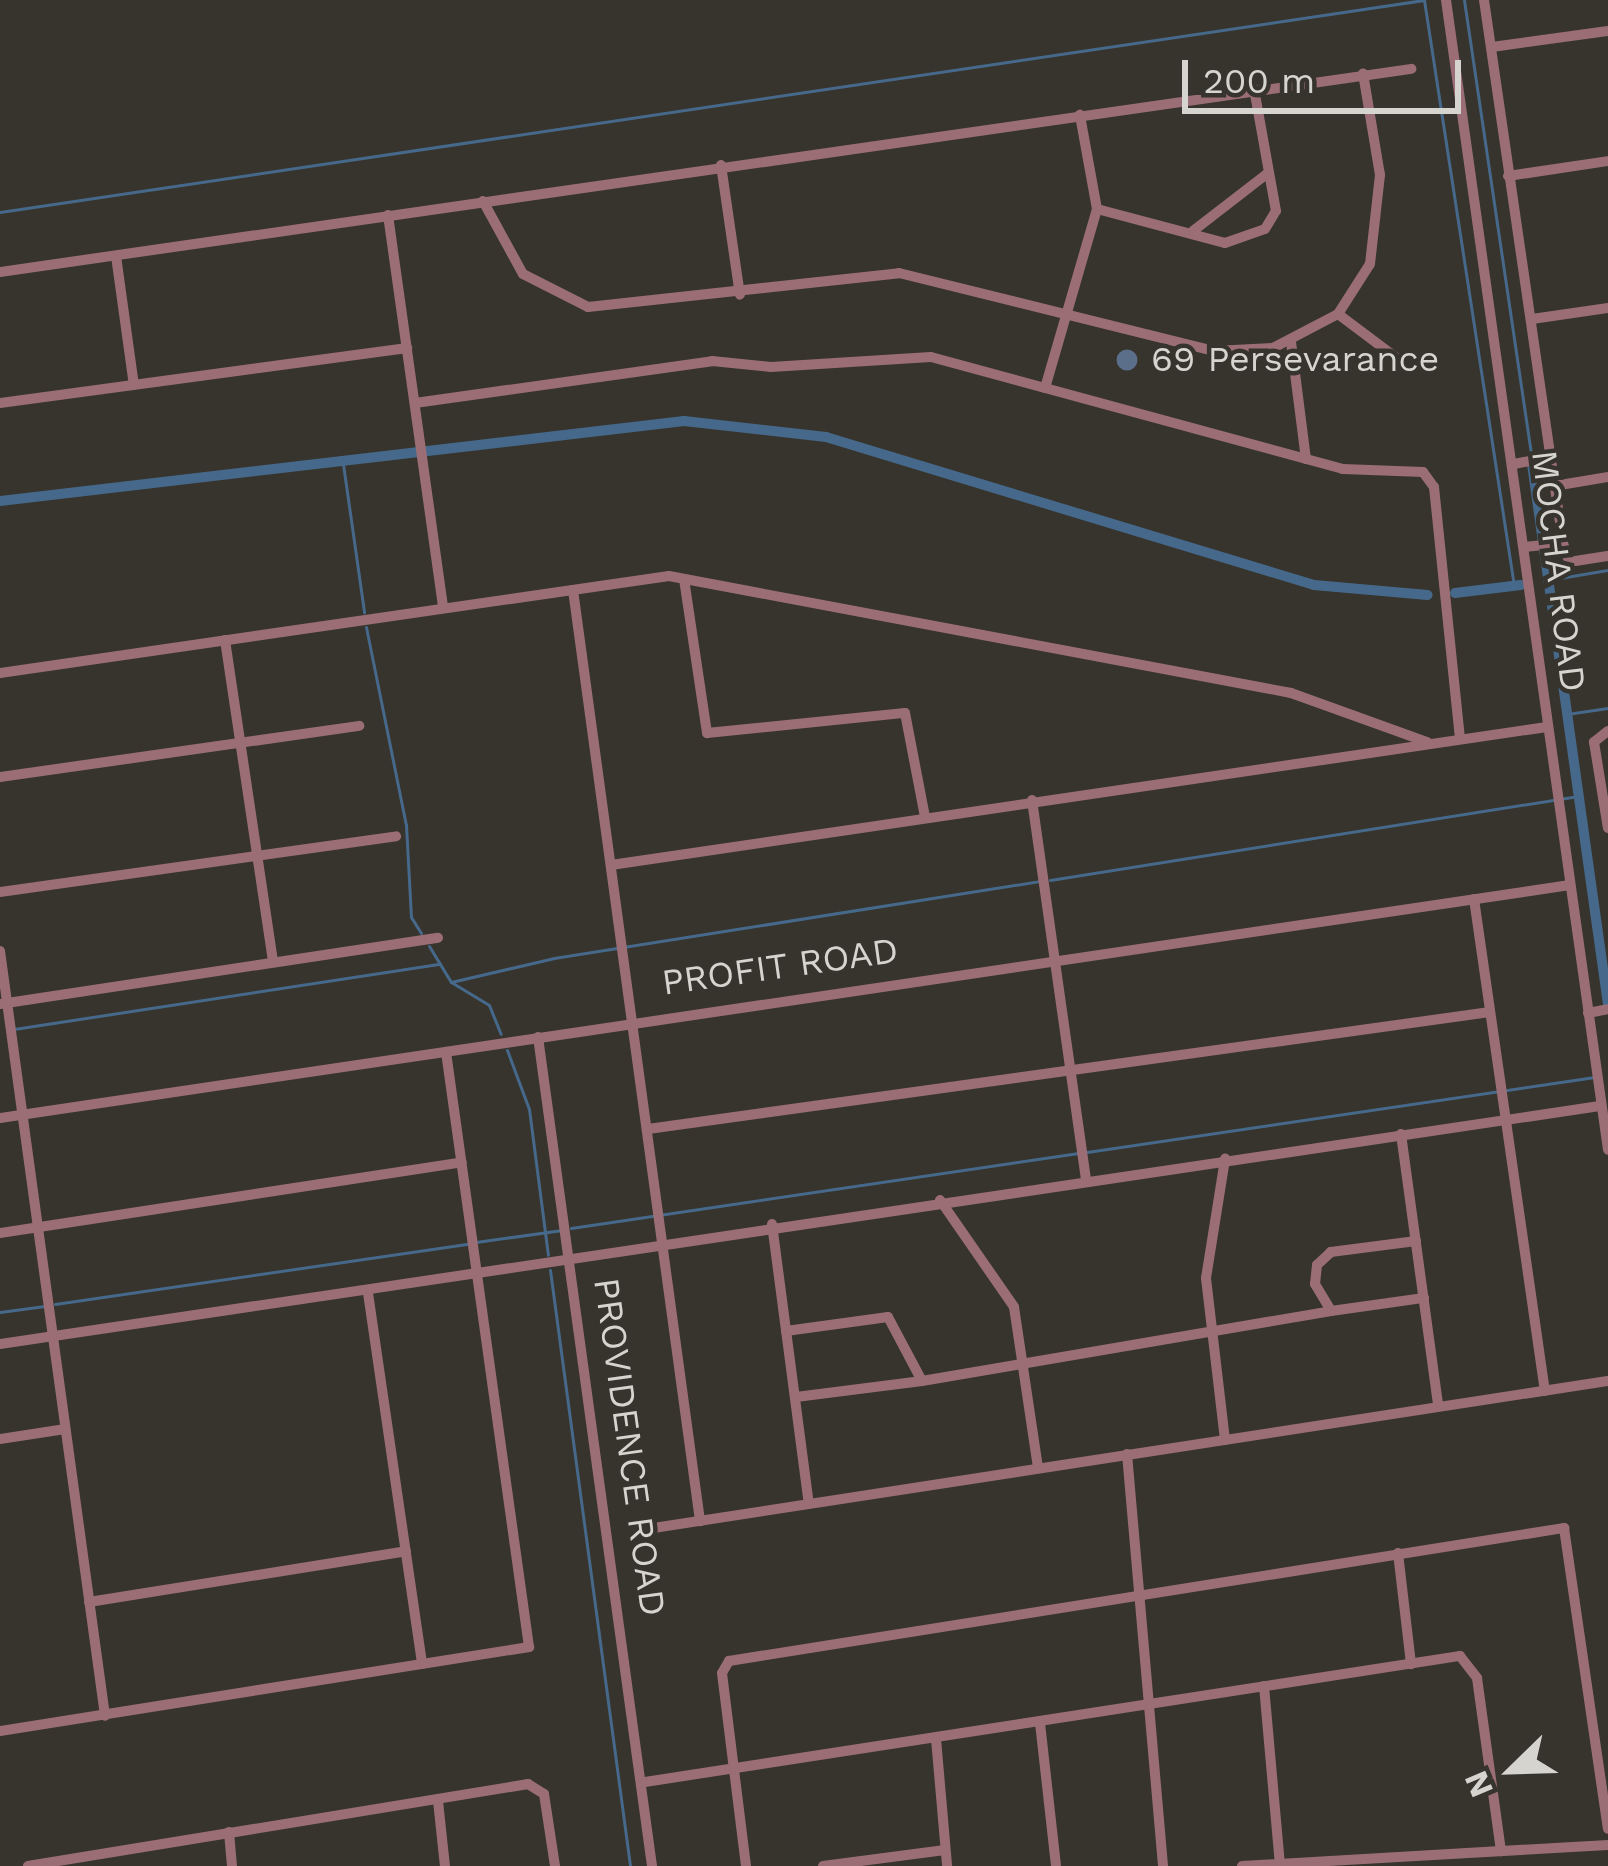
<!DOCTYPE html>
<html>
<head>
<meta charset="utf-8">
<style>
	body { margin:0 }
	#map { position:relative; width:1608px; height:1866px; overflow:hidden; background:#36342c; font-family:"Work Sans",sans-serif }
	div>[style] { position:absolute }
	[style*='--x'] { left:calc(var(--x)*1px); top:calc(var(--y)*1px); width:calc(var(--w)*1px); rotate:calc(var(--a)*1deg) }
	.stream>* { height:3px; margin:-1.5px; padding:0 1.5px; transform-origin:1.5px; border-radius:1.5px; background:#46698b }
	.canal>* { height:10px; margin:-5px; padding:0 5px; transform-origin:5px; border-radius:5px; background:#46698b }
	.minor>* { height:10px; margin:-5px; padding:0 5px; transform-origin:5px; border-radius:5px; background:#9b6e75 }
	.dots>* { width:33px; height:33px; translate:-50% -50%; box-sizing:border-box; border:6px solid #36342c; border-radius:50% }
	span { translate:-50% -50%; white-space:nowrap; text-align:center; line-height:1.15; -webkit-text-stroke:9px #36342c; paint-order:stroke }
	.poi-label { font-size:36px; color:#d6d4cf }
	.left { translate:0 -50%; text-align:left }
	.street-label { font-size:36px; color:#d6d4cf }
	.north { position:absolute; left:1452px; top:1710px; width:120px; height:120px; -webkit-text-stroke:9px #36342c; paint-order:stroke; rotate:247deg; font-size:33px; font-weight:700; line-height:48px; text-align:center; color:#d6d4cf }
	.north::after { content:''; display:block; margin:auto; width:42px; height:54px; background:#d6d4cf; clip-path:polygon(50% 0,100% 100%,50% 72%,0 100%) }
	.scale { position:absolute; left:1182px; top:60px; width:279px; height:54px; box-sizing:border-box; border:6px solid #d6d4cf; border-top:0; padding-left:15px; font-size:36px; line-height:42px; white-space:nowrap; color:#d6d4cf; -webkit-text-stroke:9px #36342c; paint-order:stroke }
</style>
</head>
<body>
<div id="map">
	<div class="stream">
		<i style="--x:1464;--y:0;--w:460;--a:81.6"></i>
		<i style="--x:0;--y:212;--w:1440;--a:-8.47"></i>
		<i style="--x:1424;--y:0;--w:593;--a:81.27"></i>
		<i style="--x:342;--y:457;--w:157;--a:81.9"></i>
		<i style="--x:1548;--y:580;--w:61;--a:-9.5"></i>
		<i style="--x:366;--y:627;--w:202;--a:78.6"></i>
		<i style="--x:406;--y:825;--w:92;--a:86.9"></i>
		<i style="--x:411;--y:917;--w:19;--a:58"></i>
		<i style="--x:1567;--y:714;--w:41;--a:-8.3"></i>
		<i style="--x:1050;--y:880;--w:535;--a:-9.04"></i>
		<i style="--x:429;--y:946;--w:42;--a:58.6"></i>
		<i style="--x:451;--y:982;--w:44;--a:31.2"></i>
		<i style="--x:489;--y:1005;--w:31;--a:68"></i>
		<i style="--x:451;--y:982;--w:106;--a:-13.1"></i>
		<i style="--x:554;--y:958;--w:493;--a:-9"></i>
		<i style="--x:14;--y:1029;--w:431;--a:-8.7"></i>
		<i style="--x:507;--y:1050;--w:63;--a:69.6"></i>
		<i style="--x:529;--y:1109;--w:147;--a:82.6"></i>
		<i style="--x:1087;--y:1152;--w:513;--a:-8.41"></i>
		<i style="--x:571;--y:1228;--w:513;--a:-8.41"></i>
		<i style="--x:476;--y:1242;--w:87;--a:-7.9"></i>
		<i style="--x:550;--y:1270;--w:601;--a:82.35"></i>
		<i style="--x:55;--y:1304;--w:416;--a:-8.3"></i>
		<i style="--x:0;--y:1312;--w:45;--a:-7.6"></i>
	</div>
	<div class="canal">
		<i style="--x:1532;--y:464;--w:545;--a:81.99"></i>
		<i style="--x:0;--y:501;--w:689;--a:-6.67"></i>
		<i style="--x:684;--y:421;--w:143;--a:6.4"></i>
		<i style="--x:826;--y:437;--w:510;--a:16.87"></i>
		<i style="--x:1314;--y:585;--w:114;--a:5"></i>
		<i style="--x:1455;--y:593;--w:66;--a:-6.9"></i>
	</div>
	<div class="minor">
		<i style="--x:1446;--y:0;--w:1161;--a:81.98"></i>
		<i style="--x:1484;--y:0;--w:549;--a:81.72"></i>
		<i style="--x:1563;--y:543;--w:20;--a:72"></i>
		<i style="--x:1569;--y:562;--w:39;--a:-9"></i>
		<i style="--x:1492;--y:47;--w:117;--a:-7.9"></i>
		<i style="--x:721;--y:165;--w:131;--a:81.7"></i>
		<i style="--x:1508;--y:176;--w:101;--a:-8.5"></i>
		<i style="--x:483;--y:201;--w:83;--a:61.3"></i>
		<i style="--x:523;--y:274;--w:73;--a:26.9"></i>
		<i style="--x:588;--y:307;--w:313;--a:-6.2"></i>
		<i style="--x:899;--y:273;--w:325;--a:13.9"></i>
		<i style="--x:1214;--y:351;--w:59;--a:-2.9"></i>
		<i style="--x:1273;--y:348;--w:73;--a:-27.6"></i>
		<i style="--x:1338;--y:314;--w:59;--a:-57.4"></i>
		<i style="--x:1370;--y:264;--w:90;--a:-83.6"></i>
		<i style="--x:1380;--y:175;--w:103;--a:-99.5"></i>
		<i style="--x:1097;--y:209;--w:132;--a:14.9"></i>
		<i style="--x:1225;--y:243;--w:42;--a:-19.3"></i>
		<i style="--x:1265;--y:229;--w:21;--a:-59"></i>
		<i style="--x:1276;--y:211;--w:124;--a:-100.2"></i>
		<i style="--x:388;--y:215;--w:397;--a:82"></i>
		<i style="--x:1193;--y:231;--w:95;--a:-37.7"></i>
		<i style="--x:116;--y:256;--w:130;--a:82.1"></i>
		<i style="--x:0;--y:272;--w:1426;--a:-8.19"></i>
		<i style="--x:1338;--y:314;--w:80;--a:36.9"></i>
		<i style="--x:1532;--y:319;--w:77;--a:-8.2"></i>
		<i style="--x:1291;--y:342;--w:118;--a:82.7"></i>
		<i style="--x:1045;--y:388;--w:186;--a:-73.8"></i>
		<i style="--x:1097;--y:209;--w:96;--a:-100.3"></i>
		<i style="--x:0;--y:403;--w:411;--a:-7.7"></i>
		<i style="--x:415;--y:403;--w:300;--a:-8"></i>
		<i style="--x:712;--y:361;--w:59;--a:5.8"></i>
		<i style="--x:771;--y:367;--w:160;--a:-3.6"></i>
		<i style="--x:931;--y:357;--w:427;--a:15.2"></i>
		<i style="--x:1343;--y:469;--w:80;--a:2.1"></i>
		<i style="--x:1423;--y:472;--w:19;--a:54"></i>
		<i style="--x:1434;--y:487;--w:252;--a:84.1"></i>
		<i style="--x:1514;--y:464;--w:36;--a:-11"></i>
		<i style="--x:1554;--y:486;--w:55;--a:-9.5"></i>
		<i style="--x:1524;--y:547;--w:39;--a:-6"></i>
		<i style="--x:684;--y:579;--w:156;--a:81.5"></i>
		<i style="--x:707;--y:733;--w:199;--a:-5.8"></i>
		<i style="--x:905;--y:713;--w:106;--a:79.1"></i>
		<i style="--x:573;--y:590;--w:940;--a:82.23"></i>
		<i style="--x:225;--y:640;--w:325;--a:81.5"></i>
		<i style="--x:0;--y:673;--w:676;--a:-8.25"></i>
		<i style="--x:669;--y:576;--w:633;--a:10.65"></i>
		<i style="--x:1291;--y:693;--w:145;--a:19.8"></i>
		<i style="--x:1608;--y:731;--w:18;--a:142"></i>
		<i style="--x:1594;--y:742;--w:87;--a:80.8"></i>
		<i style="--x:0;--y:777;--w:363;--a:-8.1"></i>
		<i style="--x:1032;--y:800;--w:383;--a:81.9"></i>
		<i style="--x:611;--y:865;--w:946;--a:-8.39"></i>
		<i style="--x:0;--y:892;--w:400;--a:-8"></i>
		<i style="--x:1474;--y:899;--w:497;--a:81.8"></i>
		<i style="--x:0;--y:951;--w:772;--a:82.18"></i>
		<i style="--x:0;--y:1004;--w:443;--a:-8.6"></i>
		<i style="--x:1588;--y:1013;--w:20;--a:-11"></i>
		<i style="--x:538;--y:1037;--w:837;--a:82.17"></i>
		<i style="--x:0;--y:1118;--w:1587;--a:-8.44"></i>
		<i style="--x:648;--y:1129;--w:850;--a:-7.91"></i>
		<i style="--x:1401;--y:1134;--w:273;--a:82.2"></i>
		<i style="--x:940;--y:1200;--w:130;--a:55.3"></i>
		<i style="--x:1014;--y:1307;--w:163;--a:81.5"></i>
		<i style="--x:772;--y:1224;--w:282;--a:82.5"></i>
		<i style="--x:0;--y:1233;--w:467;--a:-8.7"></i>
		<i style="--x:1416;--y:1241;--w:86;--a:172.6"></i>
		<i style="--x:1331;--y:1252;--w:19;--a:137"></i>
		<i style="--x:1317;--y:1265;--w:19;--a:96"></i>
		<i style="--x:1315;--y:1284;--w:31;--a:59"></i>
		<i style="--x:1331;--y:1311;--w:94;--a:-8"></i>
		<i style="--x:368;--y:1293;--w:375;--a:81.7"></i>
		<i style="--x:786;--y:1331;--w:103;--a:-7.8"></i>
		<i style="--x:888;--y:1317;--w:72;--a:62"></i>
		<i style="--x:922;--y:1381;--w:127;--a:172.8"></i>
		<i style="--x:0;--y:1344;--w:1619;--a:-8.46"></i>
		<i style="--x:922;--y:1381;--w:415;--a:-9.7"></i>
		<i style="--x:0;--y:1439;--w:66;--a:-8.7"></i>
		<i style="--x:1225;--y:1440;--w:163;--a:-96.7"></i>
		<i style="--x:1206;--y:1278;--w:121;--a:-80.9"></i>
		<i style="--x:1127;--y:1454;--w:414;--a:85"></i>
		<i style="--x:647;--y:1529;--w:972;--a:-8.76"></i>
		<i style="--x:1398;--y:1553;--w:112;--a:83.3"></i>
		<i style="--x:89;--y:1602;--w:321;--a:-9.1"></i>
		<i style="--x:1264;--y:1686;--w:179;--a:84.9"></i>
		<i style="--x:1040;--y:1723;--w:143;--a:83.6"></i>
		<i style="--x:0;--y:1731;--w:536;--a:-9.02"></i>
		<i style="--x:529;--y:1647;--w:601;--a:-97.94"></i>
		<i style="--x:936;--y:1739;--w:127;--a:85"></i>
		<i style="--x:645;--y:1782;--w:825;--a:-8.79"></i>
		<i style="--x:1460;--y:1656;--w:28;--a:52"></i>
		<i style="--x:1477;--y:1678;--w:175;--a:82.1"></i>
		<i style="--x:438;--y:1801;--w:65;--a:83.9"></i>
		<i style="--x:229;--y:1832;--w:34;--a:85"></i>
		<i style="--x:28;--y:1866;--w:507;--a:-9.31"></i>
		<i style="--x:528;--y:1784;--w:19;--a:32"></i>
		<i style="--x:544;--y:1794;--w:73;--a:81.3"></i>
		<i style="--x:746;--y:1866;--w:194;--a:-97.1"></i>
		<i style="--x:722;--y:1673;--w:14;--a:-60"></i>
		<i style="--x:729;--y:1661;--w:846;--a:-9.05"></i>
		<i style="--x:1564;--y:1528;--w:304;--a:81.7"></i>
		<i style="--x:823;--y:1866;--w:123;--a:-7.5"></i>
		<i style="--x:1242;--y:1866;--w:367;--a:-3.3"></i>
	</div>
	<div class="dots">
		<i style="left:1127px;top:360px;background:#5c6f8a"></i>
	</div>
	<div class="poi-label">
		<span class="left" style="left:1151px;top:360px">69 Persevarance</span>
	</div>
	<div class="street-label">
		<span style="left:1558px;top:571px;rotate:83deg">MOCHA ROAD</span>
		<span style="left:780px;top:967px;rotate:-8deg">PROFIT ROAD</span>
		<span style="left:629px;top:1447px;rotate:82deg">PROVIDENCE ROAD</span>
	</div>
	<div class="north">N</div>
	<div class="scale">200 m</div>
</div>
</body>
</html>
